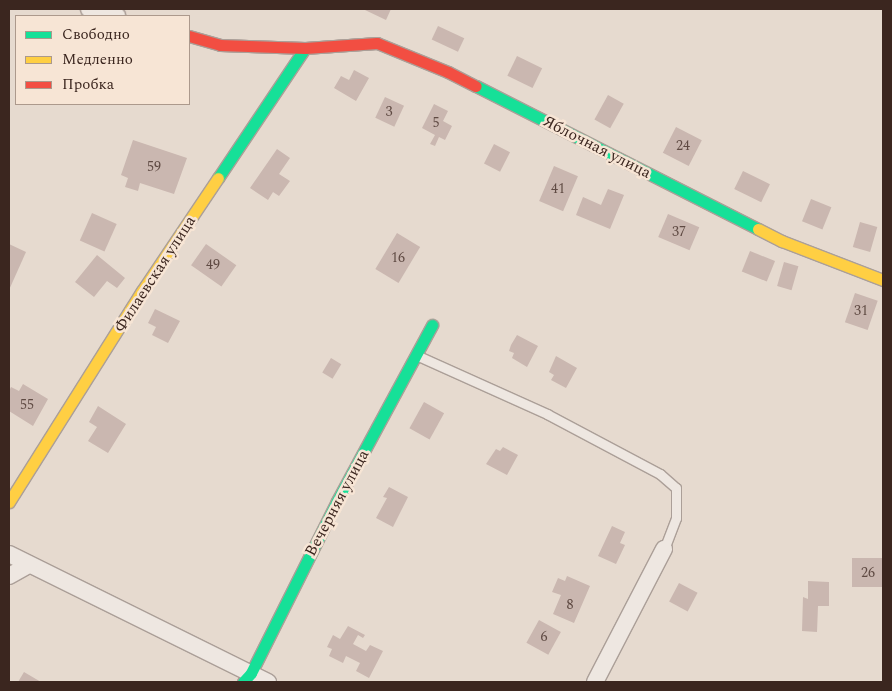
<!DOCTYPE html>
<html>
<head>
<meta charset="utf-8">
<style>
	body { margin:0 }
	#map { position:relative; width:892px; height:691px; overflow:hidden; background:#e6dacf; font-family:Spectral,serif }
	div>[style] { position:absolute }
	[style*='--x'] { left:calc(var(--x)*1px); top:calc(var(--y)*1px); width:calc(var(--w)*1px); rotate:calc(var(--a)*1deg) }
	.building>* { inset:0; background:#cab7b0; transform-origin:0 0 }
	.roads { filter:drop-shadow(1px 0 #ab9f98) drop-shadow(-1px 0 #ab9f98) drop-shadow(0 1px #ab9f98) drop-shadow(0 -1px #ab9f98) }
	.lane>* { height:9px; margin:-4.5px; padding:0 4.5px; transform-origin:4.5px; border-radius:4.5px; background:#eee7e1 }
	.street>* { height:16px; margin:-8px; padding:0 8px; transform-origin:8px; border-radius:8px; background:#eee7e1 }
	.fast>* { height:11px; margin:-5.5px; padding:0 5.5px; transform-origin:5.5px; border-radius:5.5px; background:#16e098 }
	.slow>* { height:11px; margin:-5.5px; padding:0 5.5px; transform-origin:5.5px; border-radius:5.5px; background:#ffcf43 }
	.jam>* { height:11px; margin:-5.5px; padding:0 5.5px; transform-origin:5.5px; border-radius:5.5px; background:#f24e42 }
	span { translate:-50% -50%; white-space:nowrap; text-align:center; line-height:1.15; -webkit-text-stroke:5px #f7e5d5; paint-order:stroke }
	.number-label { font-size:14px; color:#5f4a43 }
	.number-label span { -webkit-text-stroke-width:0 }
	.street-label { font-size:16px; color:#3b261f }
	.frame { position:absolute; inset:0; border:10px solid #3b261f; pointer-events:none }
	.legend { position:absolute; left:15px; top:15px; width:175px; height:90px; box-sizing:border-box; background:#f7e5d5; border:1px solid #ac998c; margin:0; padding:6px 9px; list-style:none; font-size:15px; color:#3b261f }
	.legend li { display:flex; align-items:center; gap:10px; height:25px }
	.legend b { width:25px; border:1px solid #ac998c }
</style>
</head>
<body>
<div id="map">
	<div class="building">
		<i style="clip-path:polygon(366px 9px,391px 9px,386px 20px,365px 10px)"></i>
		<i style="left:438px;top:26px;width:29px;height:15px;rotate:25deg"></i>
		<i style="left:517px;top:56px;width:28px;height:22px;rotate:26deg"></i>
		<i style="clip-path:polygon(354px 70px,369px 78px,356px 101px,334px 88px,341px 76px,349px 80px)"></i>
		<i style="left:608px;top:95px;width:18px;height:28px;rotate:29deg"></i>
		<i style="left:385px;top:97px;width:21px;height:23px;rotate:25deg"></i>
		<i style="clip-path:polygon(434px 104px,448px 111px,443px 121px,452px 126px,445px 140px,439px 137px,435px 146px,430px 144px,435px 135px,422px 128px)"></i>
		<i style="left:676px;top:127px;width:29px;height:29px;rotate:27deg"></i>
		<i style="clip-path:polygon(133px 140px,187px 158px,174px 194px,140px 183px,138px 191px,125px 187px,128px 178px,121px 175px)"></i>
		<i style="left:494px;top:144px;width:18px;height:22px;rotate:27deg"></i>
		<i style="clip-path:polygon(277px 149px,290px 158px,279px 174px,290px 181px,279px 196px,273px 192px,268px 200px,250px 188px)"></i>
		<i style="left:554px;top:166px;width:26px;height:38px;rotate:23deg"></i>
		<i style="left:743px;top:171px;width:30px;height:20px;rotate:26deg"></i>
		<i style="clip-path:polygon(608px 189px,624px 195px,610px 229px,576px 215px,583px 197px,601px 205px)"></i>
		<i style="left:811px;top:199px;width:22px;height:24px;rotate:22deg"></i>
		<i style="left:92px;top:213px;width:27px;height:30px;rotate:24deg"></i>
		<i style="left:668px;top:214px;width:34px;height:25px;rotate:23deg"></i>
		<i style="left:860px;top:222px;width:18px;height:26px;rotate:16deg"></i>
		<i style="left:397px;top:233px;width:27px;height:42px;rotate:31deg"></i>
		<i style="clip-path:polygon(9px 244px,26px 252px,9px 290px)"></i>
		<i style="left:206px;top:244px;width:37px;height:26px;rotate:35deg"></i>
		<i style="left:750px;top:251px;width:27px;height:22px;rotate:22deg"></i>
		<i style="clip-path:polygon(97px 255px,125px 278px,117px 288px,107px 281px,94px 297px,75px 282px)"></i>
		<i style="left:784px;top:262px;width:15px;height:25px;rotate:16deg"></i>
		<i style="left:855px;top:293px;width:24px;height:31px;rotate:19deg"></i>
		<i style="clip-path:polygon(155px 309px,180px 321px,168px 343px,152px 335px,156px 327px,148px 323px)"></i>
		<i style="clip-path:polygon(517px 335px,538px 346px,527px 367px,512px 358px,514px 353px,509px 351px,511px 345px)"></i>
		<i style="clip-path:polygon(556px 356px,577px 368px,566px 388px,551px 380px,554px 375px,549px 372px)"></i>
		<i style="left:331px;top:358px;width:12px;height:17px;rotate:31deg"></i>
		<i style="clip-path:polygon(23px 384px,48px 399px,33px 426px,9px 411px,9px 391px,11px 387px,19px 391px)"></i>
		<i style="left:424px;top:402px;width:23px;height:30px;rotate:29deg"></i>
		<i style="clip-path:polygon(98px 406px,126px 424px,108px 453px,88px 441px,97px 427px,89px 422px)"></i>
		<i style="clip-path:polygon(503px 447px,518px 455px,507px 475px,486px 464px,496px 449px,500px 451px)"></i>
		<i style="clip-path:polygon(389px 487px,408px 497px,393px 527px,376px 518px,387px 498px,383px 497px)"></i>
		<i style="clip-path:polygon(612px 526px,625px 532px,620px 543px,625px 545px,616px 564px,598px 556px)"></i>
		<i style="left:883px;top:558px;width:29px;height:31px;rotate:90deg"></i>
		<i style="clip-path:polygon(567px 576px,590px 586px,574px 623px,553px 614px,561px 595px,552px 592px,558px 578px,565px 581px)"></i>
		<i style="clip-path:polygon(808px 581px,829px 582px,829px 606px,818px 606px,817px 632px,802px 631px,803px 597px,808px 599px)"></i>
		<i style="left:679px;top:583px;width:21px;height:21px;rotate:28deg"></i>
		<i style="left:539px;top:620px;width:25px;height:26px;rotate:29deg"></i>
		<i style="clip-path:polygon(348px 626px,365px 635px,363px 638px,358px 635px,353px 644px,366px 651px,370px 645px,383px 651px,369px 678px,356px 671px,360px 663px,346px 656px,343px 663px,329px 656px,332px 649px,327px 647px,333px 635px,340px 639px)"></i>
		<i style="clip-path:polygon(24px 672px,41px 682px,18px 682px)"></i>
	</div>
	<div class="roads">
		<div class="lane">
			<i style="--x:416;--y:355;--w:144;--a:24.2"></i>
			<i style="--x:547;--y:414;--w:128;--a:28"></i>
			<i style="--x:660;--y:474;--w:21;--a:41"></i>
			<i style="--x:676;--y:488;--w:30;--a:90"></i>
			<i style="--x:676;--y:518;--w:33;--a:111"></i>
		</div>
		<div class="street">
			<i style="--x:89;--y:9;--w:29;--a:14"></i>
			<i style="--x:9;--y:554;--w:289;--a:26.3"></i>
			<i style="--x:9;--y:576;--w:23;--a:-29"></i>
			<i style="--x:595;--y:682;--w:150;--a:-62.6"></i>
		</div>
		<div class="fast">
			<i style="--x:476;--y:86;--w:316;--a:26.9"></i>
			<i style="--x:218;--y:178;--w:156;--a:-56.2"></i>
			<i style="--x:243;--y:682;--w:12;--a:-48"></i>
			<i style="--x:251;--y:673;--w:192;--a:-63.4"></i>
			<i style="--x:337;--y:501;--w:200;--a:-61.6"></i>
		</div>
		<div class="slow">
			<i style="--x:758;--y:229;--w:27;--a:27"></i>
			<i style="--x:782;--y:241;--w:108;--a:21.1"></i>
			<i style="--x:9;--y:502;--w:249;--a:-57.8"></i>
			<i style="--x:142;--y:291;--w:136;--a:-56.1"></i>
		</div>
		<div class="jam">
			<i style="--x:189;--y:36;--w:32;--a:16"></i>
			<i style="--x:220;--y:45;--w:85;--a:2"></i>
			<i style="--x:305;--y:48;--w:72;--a:-4"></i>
			<i style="--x:377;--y:43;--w:77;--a:22.2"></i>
			<i style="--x:448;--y:72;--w:31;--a:27"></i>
		</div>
	</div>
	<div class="number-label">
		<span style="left:389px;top:112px">3</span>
		<span style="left:436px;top:123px">5</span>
		<span style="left:683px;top:146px">24</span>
		<span style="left:154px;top:167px">59</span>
		<span style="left:558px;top:189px">41</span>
		<span style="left:679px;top:232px">37</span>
		<span style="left:398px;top:258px">16</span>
		<span style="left:213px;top:265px">49</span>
		<span style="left:861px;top:311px">31</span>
		<span style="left:27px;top:405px">55</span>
		<span style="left:868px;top:573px">26</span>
		<span style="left:570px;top:605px">8</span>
		<span style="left:544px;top:637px">6</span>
	</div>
	<div class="street-label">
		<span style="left:597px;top:147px;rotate:27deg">Яблочная улица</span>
		<span style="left:155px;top:274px;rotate:-57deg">Филаевская улица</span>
		<span style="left:337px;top:503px;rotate:-62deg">Вечерняя улица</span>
	</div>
	<div class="frame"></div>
	<ul class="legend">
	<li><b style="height:6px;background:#16e098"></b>Свободно</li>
	<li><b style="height:6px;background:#ffcf43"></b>Медленно</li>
	<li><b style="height:6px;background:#f24e42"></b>Пробка</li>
	</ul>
</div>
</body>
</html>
